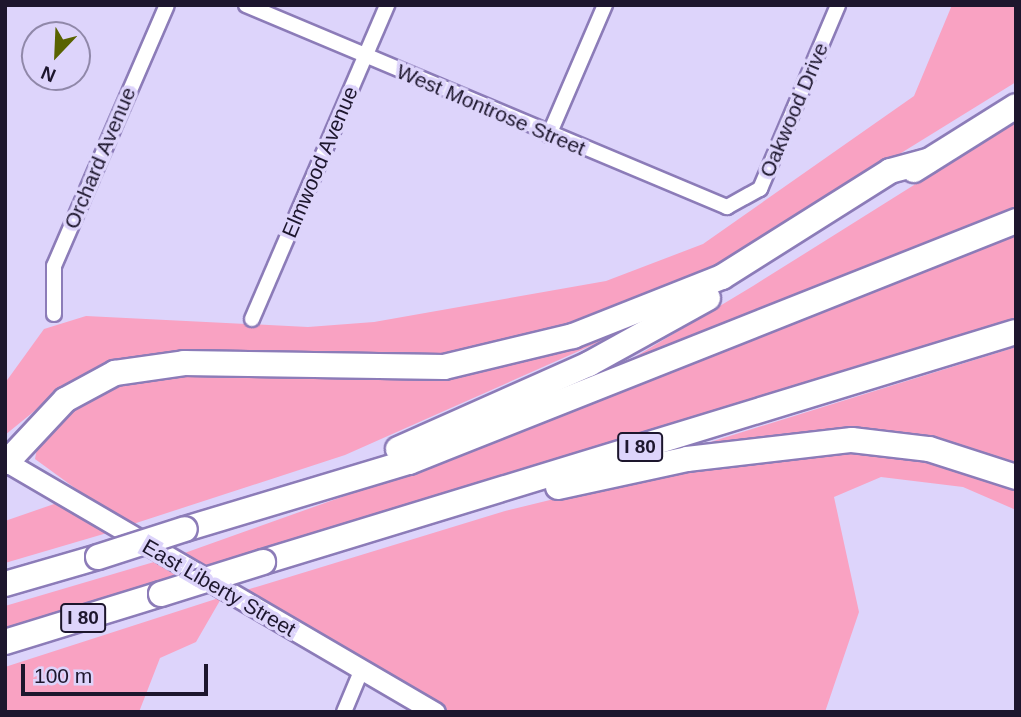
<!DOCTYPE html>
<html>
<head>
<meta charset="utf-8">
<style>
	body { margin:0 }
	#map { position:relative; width:1021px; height:717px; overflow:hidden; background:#ddd4fb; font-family:Helvetica,sans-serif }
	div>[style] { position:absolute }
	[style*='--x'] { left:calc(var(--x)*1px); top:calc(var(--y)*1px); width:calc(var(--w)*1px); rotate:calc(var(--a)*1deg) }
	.green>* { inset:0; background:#f9a2c2 }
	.roads { filter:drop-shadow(2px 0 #8c7cb8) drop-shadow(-2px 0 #8c7cb8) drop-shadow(0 2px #8c7cb8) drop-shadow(0 -2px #8c7cb8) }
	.street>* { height:14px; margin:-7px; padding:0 7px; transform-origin:7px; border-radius:7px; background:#fff }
	.secondary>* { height:19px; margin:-9.5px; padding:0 9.5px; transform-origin:9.5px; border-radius:9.5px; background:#fff }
	.highway>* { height:24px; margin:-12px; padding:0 12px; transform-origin:12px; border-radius:12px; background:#fff }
	.bridges { filter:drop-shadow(2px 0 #8c7cb8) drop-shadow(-2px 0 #8c7cb8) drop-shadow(0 2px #8c7cb8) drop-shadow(0 -2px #8c7cb8) }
	.highway-bridge>* { height:24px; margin:-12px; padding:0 12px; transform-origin:12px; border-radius:12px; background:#fff }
	span { translate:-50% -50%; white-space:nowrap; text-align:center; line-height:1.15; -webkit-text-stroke:7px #ddd4fb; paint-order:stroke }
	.shield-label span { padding:2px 5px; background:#ddd4fb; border:2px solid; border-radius:5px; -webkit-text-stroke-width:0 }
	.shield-label { font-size:19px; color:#1d162d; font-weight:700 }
	.street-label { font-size:21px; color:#1d162d }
	.frame { position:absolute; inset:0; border:7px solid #1d162d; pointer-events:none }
	.north { position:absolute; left:21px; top:21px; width:70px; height:70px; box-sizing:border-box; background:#ddd4fb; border:2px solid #9088a9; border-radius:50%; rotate:203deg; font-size:19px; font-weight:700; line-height:28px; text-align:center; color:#1d162d }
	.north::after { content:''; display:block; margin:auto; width:24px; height:32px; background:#596200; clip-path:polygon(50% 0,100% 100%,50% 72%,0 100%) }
	.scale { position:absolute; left:21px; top:664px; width:187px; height:32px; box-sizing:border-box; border:4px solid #1d162d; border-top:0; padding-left:9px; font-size:21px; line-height:24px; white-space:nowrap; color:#1d162d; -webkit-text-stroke:5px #ddd4fb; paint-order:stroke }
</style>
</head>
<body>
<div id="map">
	<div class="green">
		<i style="clip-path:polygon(952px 5px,1016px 5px,1016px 82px,741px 252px,683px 281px,552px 334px,462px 356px,131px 357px,64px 387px,5px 435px,5px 383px,44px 329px,86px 316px,308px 327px,374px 322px,606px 281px,703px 244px,914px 96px)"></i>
		<i style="clip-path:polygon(1016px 121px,1016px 212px,610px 372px,753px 286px)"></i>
		<i style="clip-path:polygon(1016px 228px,1016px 318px,989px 330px,202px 570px,179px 555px,496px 442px)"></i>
		<i style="clip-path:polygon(606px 339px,345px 455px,127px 526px,35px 459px,38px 443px,75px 407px,123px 383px,177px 374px,450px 376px)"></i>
		<i style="clip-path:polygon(1016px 347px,1016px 469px,934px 442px,688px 449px)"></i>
		<i style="clip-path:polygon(892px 449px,1016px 487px,1016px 510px,963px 487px,881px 477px,834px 497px,859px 612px,825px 712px,447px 712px,240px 592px,505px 511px,640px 478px,771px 454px)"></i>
		<i style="clip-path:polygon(57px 503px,107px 533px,5px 563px,5px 521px)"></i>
		<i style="clip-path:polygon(154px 562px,179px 577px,5px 632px,5px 606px)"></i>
		<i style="clip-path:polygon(222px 597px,196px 642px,160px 658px,139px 712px,5px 712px,5px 667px)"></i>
	</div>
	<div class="roads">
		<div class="street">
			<i style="--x:246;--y:5;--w:522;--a:22.78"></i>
			<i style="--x:727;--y:207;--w:38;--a:-29"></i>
			<i style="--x:760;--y:189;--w:200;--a:-67"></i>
			<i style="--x:549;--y:135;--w:142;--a:-66.7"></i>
			<i style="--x:54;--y:314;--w:48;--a:-90"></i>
			<i style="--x:54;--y:266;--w:284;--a:-66.6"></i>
			<i style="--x:252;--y:319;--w:342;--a:-66.7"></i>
			<i style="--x:344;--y:712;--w:47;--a:-67.3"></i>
		</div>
		<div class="secondary">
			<i style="--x:5;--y:461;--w:498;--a:30.3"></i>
		</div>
		<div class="highway">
			<i style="--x:914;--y:170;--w:120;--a:-32.1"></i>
			<i style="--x:398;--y:449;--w:209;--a:-24"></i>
			<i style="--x:589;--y:364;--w:136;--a:-29"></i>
			<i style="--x:7;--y:462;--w:85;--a:-46.9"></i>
			<i style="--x:65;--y:400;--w:57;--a:-28.4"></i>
			<i style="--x:115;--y:373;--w:70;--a:-8.2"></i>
			<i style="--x:184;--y:363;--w:260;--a:0.9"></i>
			<i style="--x:444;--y:367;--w:133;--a:-13.5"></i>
			<i style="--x:573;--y:336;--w:160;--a:-21.6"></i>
			<i style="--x:722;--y:277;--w:199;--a:-32.2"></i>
			<i style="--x:890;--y:171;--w:39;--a:-15"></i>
			<i style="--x:558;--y:487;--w:132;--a:-12.2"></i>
			<i style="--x:687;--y:459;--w:166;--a:-6.6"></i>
			<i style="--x:852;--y:440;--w:78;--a:6.7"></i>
			<i style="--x:929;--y:449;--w:91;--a:17.8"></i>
			<i style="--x:185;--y:529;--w:234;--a:-16.7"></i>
			<i style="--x:409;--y:462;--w:653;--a:-21.65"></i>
			<i style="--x:263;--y:562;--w:787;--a:-16.99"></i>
			<i style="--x:5;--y:584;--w:97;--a:-16.2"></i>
			<i style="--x:5;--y:642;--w:163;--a:-17.1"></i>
		</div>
	</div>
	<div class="bridges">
		<div class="highway-bridge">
			<i style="--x:98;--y:557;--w:91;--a:-17.8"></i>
			<i style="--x:161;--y:594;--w:107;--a:-17.4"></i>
		</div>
	</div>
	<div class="shield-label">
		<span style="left:640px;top:447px">I 80</span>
		<span style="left:83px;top:618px">I 80</span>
	</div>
	<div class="street-label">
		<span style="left:491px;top:110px;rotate:23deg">West Montrose Street</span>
		<span style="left:794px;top:110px;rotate:-67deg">Oakwood Drive</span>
		<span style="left:100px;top:158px;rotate:-67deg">Orchard Avenue</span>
		<span style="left:320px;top:162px;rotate:-67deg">Elmwood Avenue</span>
		<span style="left:219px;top:588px;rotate:30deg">East Liberty Street</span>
	</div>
	<div class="frame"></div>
	<div class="north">N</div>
	<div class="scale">100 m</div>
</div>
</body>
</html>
